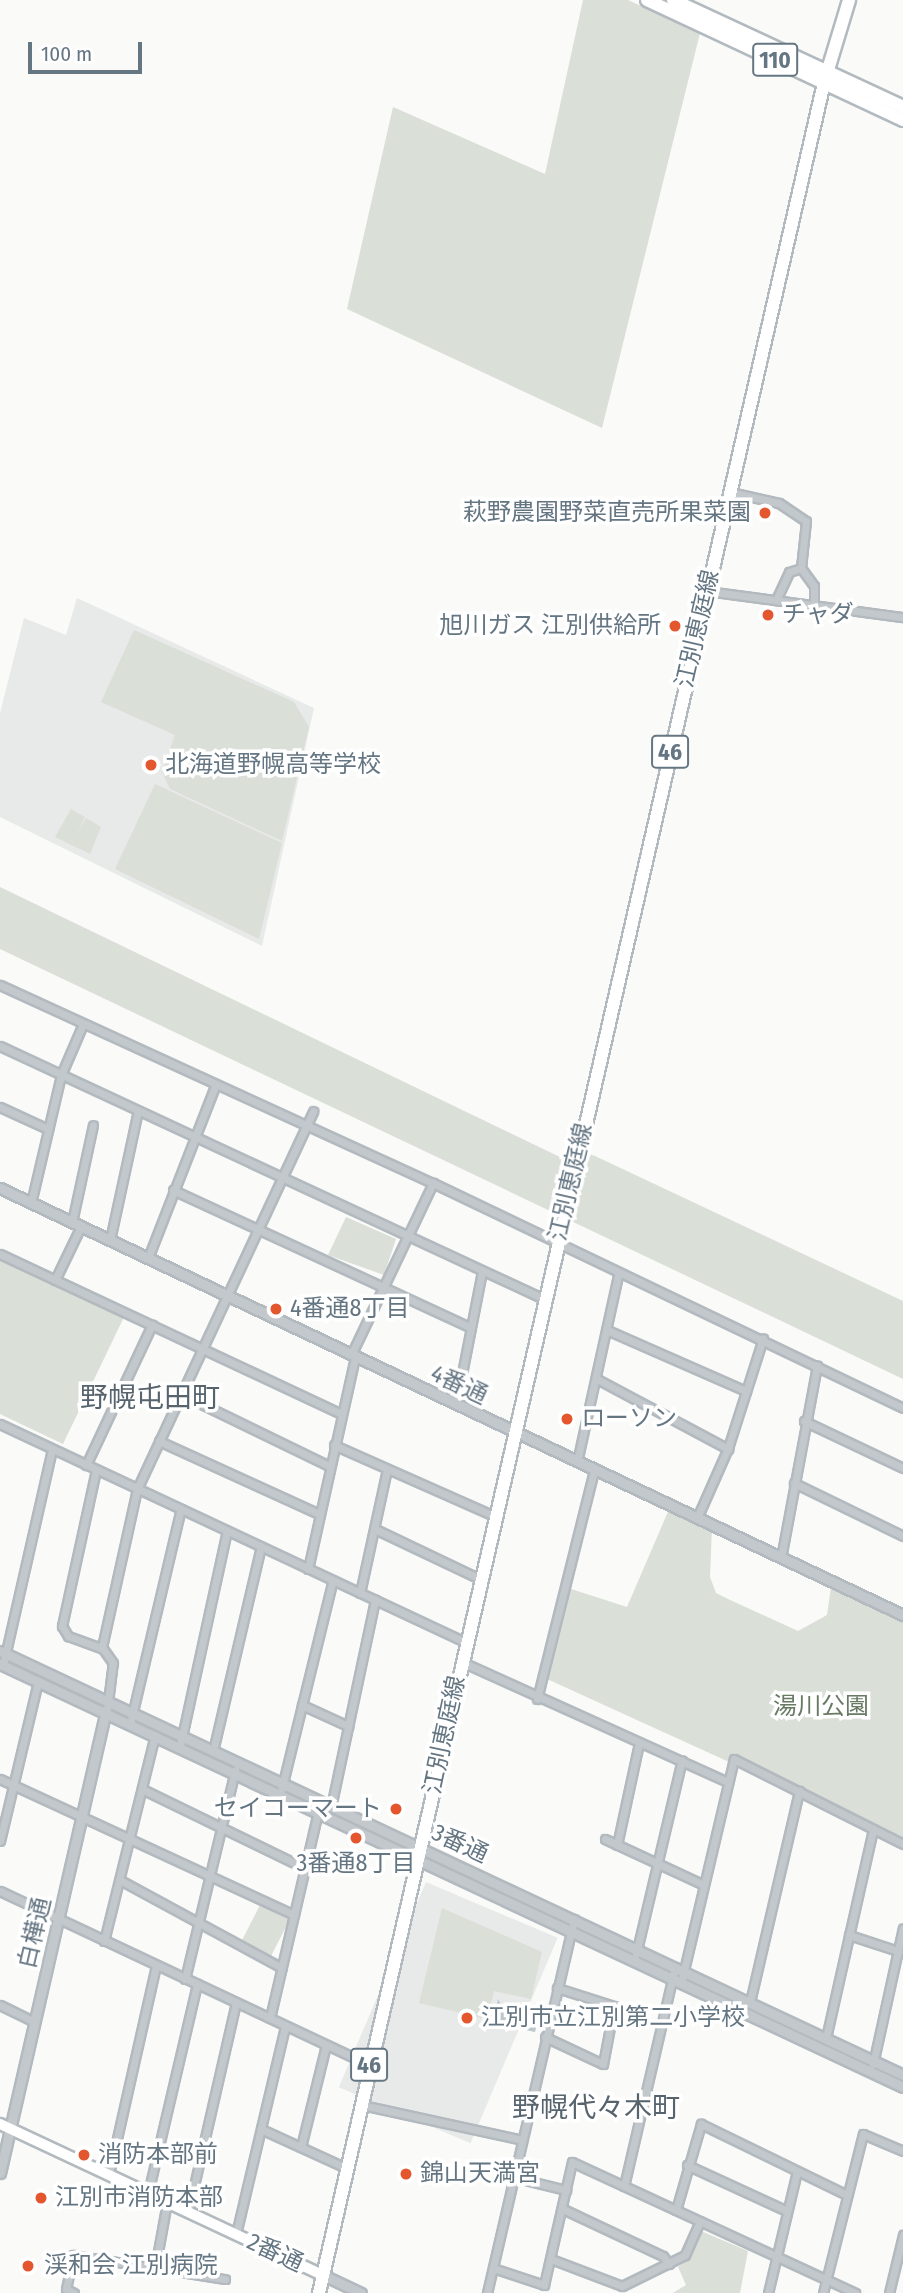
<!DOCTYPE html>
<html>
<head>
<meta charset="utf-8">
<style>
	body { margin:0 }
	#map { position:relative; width:903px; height:2293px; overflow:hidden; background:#fafaf8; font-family:"Fira Sans Condensed","Noto Sans JP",sans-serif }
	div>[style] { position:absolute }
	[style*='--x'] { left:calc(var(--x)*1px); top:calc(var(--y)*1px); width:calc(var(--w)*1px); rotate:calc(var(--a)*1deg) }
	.built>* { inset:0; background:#e8e9e9; transform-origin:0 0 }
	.green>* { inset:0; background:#dadfd7; transform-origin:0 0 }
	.water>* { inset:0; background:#bbc7cb }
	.roads { filter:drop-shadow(2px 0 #b3babf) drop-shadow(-2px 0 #b3babf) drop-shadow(0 2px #b3babf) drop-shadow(0 -2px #b3babf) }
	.minor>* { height:7px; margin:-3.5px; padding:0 3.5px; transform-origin:3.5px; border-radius:3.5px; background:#c3c8cc }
	.tertiary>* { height:9px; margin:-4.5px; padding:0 4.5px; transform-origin:4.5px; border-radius:4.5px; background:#c3c8cc }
	.secondary>* { height:10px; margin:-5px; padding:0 5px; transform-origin:5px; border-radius:5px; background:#fff }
	.primary>* { height:12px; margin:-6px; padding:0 6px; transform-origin:6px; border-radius:6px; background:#fff }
	.dots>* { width:19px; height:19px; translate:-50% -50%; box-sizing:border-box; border:4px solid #fff; border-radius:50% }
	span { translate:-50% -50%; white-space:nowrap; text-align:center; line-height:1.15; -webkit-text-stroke:7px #fff; paint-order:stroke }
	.shield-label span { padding:2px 5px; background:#fff; border:2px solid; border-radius:5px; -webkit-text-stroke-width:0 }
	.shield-label { font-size:23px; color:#657683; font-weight:700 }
	.poi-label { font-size:24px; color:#657683 }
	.right { translate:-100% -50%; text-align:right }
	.left { translate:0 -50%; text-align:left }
	.street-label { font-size:24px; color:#657683 }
	.park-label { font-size:24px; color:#687a64 }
	.quarter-label { font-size:28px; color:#57646e }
	.scale { position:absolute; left:28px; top:42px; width:114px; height:32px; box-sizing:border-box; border:4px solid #657683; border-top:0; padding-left:9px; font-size:21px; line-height:24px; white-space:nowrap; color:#657683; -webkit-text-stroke:5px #fff; paint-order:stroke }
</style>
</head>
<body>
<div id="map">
	<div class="built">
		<i style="clip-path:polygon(77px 598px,314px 708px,262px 946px,0 817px,0 713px,24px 618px,66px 635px)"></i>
		<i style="left:426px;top:1882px;width:143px;height:223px;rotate:23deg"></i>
	</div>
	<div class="green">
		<i style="clip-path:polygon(583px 0,628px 0,700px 33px,602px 428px,347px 309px,393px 107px,545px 174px)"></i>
		<i style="clip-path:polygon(134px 630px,294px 702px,309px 727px,282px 841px,170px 789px,162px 772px,175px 735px,101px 702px)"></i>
		<i style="clip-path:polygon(155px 784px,282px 843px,259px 939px,115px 869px)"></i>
		<i style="clip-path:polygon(71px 809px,85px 817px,77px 835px,86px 818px,101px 827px,90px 854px,55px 837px)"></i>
		<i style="clip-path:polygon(0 887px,562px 1158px,566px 1146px,595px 1156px,903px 1301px,903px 1379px,0 949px)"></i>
		<i style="clip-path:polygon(346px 1217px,396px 1239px,384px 1275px,328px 1255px)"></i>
		<i style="clip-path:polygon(0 1258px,124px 1317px,63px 1444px,0 1414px)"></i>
		<i style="clip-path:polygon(670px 1507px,712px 1527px,710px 1577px,716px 1593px,728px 1599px,798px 1631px,827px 1615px,831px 1587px,903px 1620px,903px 1838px,734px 1753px,729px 1762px,547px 1679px,568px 1588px,627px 1607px)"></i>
		<i style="left:260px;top:1905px;width:33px;height:41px;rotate:27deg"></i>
		<i style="clip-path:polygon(442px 1908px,542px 1952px,531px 1999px,494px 1991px,487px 2019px,419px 2003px)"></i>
		<i style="clip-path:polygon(701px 2231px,748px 2251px,740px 2293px,673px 2293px,686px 2285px,678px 2267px,690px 2259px)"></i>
	</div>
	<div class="water">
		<i style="clip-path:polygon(498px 1999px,502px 2007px,539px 2015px,535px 2032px,493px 2023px)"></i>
	</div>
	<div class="roads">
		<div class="minor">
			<i style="--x:730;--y:492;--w:50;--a:12.7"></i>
			<i style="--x:779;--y:503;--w:32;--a:34"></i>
			<i style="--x:806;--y:521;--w:47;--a:96.1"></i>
			<i style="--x:707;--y:591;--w:198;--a:7.6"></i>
			<i style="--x:776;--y:600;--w:31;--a:-65"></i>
			<i style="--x:789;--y:572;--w:13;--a:-18"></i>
			<i style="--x:801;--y:568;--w:22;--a:54"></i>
			<i style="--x:814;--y:586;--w:19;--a:90"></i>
			<i style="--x:0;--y:985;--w:476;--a:24.6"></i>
			<i style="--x:433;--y:1183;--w:521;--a:25.58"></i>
			<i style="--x:0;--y:1046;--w:600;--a:24.94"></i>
			<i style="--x:0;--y:1107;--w:53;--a:24.6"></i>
			<i style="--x:173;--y:1190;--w:328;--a:24.8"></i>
			<i style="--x:31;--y:1203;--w:131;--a:-76.8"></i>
			<i style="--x:61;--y:1075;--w:56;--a:-66.7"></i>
			<i style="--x:72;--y:1222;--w:99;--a:-77.8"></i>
			<i style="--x:110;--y:1240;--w:132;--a:-77.8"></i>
			<i style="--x:0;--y:1254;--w:375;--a:25.1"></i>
			<i style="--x:148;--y:1258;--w:185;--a:-68.7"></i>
			<i style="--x:55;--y:1280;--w:60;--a:-64.3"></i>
			<i style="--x:607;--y:1330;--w:152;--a:23.7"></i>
			<i style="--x:351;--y:1355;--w:191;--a:-64.5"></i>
			<i style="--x:597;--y:1379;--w:149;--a:28.1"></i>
			<i style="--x:181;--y:1394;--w:165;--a:25.9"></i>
			<i style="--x:456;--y:1404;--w:135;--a:-78.9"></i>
			<i style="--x:804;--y:1421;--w:110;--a:25.4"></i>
			<i style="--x:0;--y:1424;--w:514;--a:25.12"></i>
			<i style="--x:159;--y:1441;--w:176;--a:24.5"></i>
			<i style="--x:334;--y:1445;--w:175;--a:23.9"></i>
			<i style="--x:577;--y:1462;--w:191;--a:-77.6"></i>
			<i style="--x:86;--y:1465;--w:155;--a:-64.8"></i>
			<i style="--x:96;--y:1470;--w:160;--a:102.3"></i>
			<i style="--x:62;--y:1626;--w:12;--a:59"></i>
			<i style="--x:68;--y:1636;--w:37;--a:20"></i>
			<i style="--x:794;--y:1483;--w:121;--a:25.9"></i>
			<i style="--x:697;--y:1518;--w:77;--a:-66.1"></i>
			<i style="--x:728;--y:1448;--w:115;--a:-72.3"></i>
			<i style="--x:375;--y:1529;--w:116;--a:25.5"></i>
			<i style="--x:781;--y:1558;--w:196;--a:-79.4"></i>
			<i style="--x:308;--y:1569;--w:217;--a:-77.5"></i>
			<i style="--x:360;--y:1593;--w:127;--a:-77.7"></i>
			<i style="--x:462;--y:1662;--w:292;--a:24.3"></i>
			<i style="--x:3;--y:1665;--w:221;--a:-77.2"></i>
			<i style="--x:537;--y:1699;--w:236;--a:-76"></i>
			<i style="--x:108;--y:1702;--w:39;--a:-83"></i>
			<i style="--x:113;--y:1663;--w:19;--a:-125"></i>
			<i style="--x:102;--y:1647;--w:162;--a:-77.5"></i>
			<i style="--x:137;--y:1489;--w:417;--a:-65"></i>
			<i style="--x:302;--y:1705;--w:51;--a:24.5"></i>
			<i style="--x:130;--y:1724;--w:221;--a:-76.7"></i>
			<i style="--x:180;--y:1746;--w:220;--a:-77.7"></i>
			<i style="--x:213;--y:1751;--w:210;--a:-76.8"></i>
			<i style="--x:0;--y:1779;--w:324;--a:24.8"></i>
			<i style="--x:142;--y:1789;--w:181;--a:25.9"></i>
			<i style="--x:280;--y:1795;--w:221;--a:-76.2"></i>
			<i style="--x:331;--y:1807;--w:212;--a:-78"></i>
			<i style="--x:605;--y:1839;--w:109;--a:24.9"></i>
			<i style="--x:0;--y:1841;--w:163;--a:-76.6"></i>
			<i style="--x:617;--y:1845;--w:104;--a:-77.8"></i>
			<i style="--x:120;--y:1880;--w:184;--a:28.5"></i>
			<i style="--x:0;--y:1891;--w:408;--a:25.2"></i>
			<i style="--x:849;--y:1935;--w:52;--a:18.1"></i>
			<i style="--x:104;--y:1941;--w:212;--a:-76.1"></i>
			<i style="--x:636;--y:1954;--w:199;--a:-76.7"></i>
			<i style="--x:185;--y:1979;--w:215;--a:-76.5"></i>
			<i style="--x:681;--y:1983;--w:230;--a:-76.7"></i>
			<i style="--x:734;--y:1759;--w:189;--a:26.7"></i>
			<i style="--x:750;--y:2002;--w:217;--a:-76.9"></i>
			<i style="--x:0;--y:2005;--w:39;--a:26"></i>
			<i style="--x:270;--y:2018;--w:212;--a:-76.9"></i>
			<i style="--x:545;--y:2037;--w:64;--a:25"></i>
			<i style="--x:603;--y:2064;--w:59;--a:-79.3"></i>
			<i style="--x:614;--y:2006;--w:60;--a:-162.5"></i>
			<i style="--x:826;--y:2038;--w:214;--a:-77.3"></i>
			<i style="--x:873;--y:2064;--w:139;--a:-77.6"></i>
			<i style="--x:362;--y:2105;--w:164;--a:12.3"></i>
			<i style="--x:261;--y:2129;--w:94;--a:24.6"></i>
			<i style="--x:301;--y:2147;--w:105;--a:-76.2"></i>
			<i style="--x:687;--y:2165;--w:110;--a:24.7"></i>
			<i style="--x:109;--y:2174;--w:214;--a:-77.3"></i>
			<i style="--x:513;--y:2177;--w:55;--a:13.8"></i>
			<i style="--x:624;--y:2186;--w:225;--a:-76.9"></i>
			<i style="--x:148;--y:2193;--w:215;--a:-76.8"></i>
			<i style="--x:563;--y:2209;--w:110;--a:25.2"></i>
			<i style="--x:663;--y:2256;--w:10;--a:53"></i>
			<i style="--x:676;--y:2210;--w:90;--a:-73.8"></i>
			<i style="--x:701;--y:2124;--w:162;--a:25.9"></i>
			<i style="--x:188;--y:2212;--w:215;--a:-77.1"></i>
			<i style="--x:236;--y:2234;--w:214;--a:-76.7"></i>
			<i style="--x:551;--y:2259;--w:76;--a:20.8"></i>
			<i style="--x:622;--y:2286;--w:70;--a:-26.2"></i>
			<i style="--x:685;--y:2255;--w:37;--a:-66"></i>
			<i style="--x:155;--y:2268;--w:67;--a:-79.7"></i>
			<i style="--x:493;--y:2268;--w:54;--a:18.4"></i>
			<i style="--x:544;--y:2285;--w:126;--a:-77.2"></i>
			<i style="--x:572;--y:2162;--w:312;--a:24.8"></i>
			<i style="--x:74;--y:2293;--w:9;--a:-153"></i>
			<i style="--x:66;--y:2289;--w:35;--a:-78"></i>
			<i style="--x:73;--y:2255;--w:154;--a:9"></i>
			<i style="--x:487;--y:2293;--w:384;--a:-76.9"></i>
			<i style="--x:768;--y:2293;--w:125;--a:-76.6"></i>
			<i style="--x:823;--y:2293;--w:164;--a:-75.9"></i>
			<i style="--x:863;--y:2134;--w:43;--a:23"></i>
			<i style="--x:889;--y:2293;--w:60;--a:-76.4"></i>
		</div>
		<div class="tertiary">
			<i style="--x:0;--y:1188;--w:999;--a:25.31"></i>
			<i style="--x:0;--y:1651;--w:998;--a:25.15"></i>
			<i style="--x:0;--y:1664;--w:997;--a:25.1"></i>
			<i style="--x:0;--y:2173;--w:475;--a:-77.1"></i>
			<i style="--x:323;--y:2275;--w:42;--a:25.3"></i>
		</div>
		<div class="secondary">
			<i style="--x:0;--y:2124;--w:357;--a:25.1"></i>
		</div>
		<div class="primary">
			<i style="--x:647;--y:0;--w:283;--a:25.1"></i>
			<i style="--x:673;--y:0;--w:254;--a:24.9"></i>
			<i style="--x:319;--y:2293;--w:2267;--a:-77.13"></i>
			<i style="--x:824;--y:83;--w:87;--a:-73.2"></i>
		</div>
	</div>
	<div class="dots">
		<i style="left:765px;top:513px;background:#e4572e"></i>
		<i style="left:768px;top:615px;background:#e4572e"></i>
		<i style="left:675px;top:626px;background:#e4572e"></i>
		<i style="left:151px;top:765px;background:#e4572e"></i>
		<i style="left:276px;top:1309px;background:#e4572e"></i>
		<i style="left:567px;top:1419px;background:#e4572e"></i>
		<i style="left:396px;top:1809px;background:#e4572e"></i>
		<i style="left:356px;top:1838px;background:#e4572e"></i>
		<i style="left:467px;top:2018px;background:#e4572e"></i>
		<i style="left:84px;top:2155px;background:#e4572e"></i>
		<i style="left:406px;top:2174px;background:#e4572e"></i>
		<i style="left:41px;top:2198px;background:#e4572e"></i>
		<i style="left:28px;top:2266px;background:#e4572e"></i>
	</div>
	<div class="shield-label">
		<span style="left:775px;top:60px">110</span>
		<span style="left:670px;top:752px">46</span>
		<span style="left:369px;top:2065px">46</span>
	</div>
	<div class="poi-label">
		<span class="right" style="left:751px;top:513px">萩野農園野菜直売所果菜園</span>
		<span class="left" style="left:782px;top:615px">チャダ</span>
		<span class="right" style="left:661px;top:626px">旭川ガス 江別供給所</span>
		<span class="left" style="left:165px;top:765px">北海道野幌高等学校</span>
		<span class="left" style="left:290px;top:1309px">4番通8丁目</span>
		<span class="left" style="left:581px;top:1419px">ローソン</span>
		<span class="right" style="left:382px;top:1809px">セイコーマート</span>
		<span style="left:356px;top:1864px">3番通8丁目</span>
		<span class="left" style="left:481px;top:2018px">江別市立江別第二小学校</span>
		<span class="left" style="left:98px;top:2155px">消防本部前</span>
		<span class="left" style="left:420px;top:2174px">錦山天満宮</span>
		<span class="left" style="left:55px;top:2198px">江別市消防本部</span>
		<span class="left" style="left:44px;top:2266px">渓和会 江別病院</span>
	</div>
	<div class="street-label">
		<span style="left:698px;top:629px;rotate:-77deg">江別恵庭線</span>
		<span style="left:571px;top:1182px;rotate:-77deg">江別恵庭線</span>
		<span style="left:459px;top:1385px;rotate:25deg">4番通</span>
		<span style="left:445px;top:1735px;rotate:-78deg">江別恵庭線</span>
		<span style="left:460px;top:1844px;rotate:25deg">3番通</span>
		<span style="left:35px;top:1933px;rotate:-77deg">白樺通</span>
		<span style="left:275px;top:2253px;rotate:25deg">2番通</span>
	</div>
	<div class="park-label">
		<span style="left:821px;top:1707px">湯川公園</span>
	</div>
	<div class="quarter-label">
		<span style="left:150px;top:1398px">野幌屯田町</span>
		<span style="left:596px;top:2108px">野幌代々木町</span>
	</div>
	<div class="scale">100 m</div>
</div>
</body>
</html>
